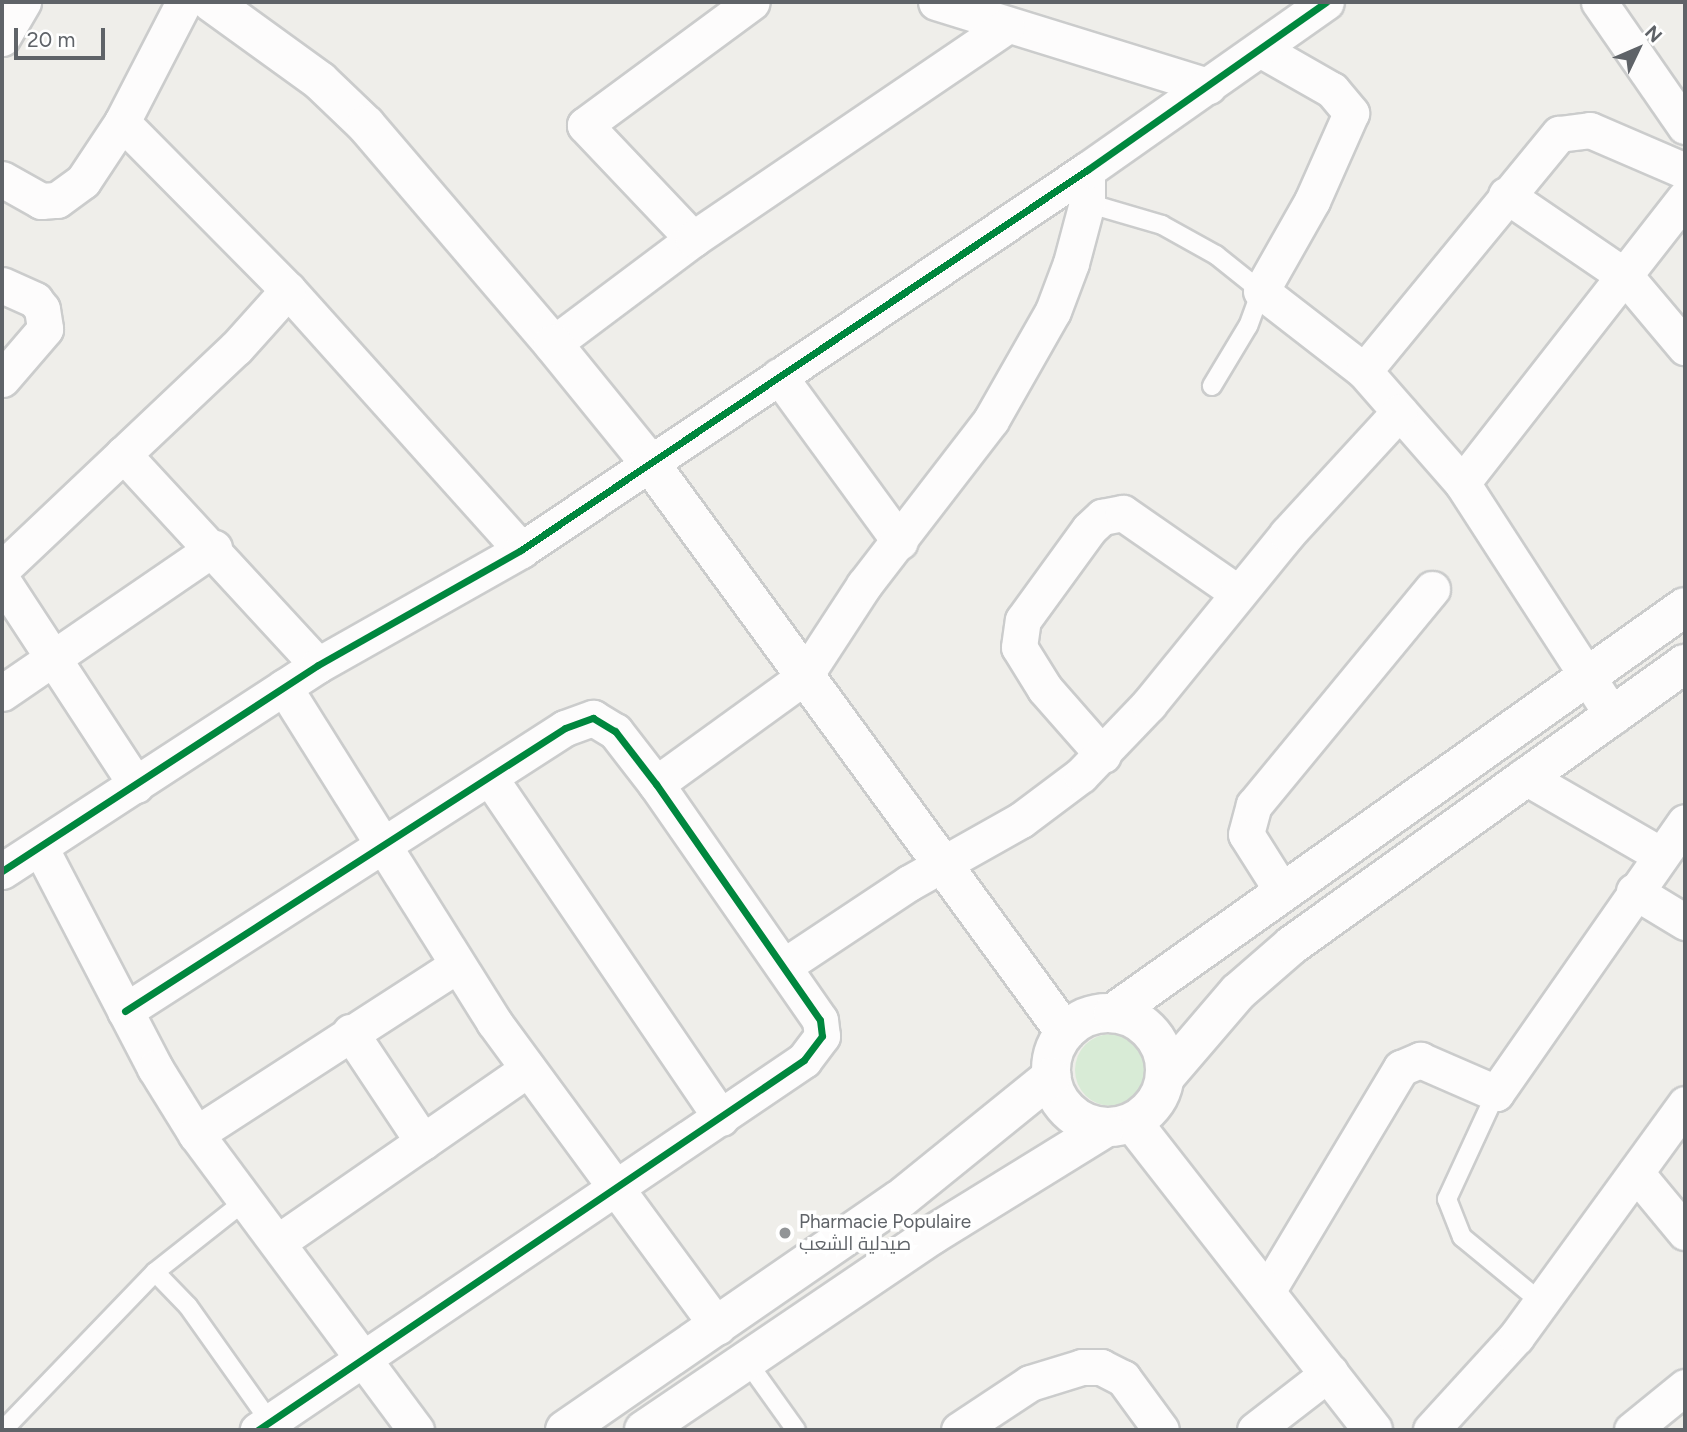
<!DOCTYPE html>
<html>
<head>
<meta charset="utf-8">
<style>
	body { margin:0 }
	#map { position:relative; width:1687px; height:1432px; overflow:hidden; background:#efeeea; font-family:Figtree,Cairo,sans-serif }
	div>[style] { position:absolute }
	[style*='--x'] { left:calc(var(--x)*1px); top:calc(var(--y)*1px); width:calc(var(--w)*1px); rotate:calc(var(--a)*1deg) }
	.green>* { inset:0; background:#d8ebd6 }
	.round { border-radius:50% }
	.roads { filter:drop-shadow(2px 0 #cbcccc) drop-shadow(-2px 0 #cbcccc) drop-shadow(0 2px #cbcccc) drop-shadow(0 -2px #cbcccc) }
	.service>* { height:18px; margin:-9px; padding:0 9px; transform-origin:9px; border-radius:9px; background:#fdfcfc }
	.minor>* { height:35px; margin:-17.5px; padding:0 17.5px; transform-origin:17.5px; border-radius:17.5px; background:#fdfcfc }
	.tertiary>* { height:38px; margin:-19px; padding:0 19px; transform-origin:19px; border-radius:19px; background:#fdfcfc }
	.secondary>* { height:38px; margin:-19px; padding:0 19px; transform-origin:19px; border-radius:19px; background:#fdfcfc }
	.secondary>.ring { margin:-19px; padding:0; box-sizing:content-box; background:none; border:38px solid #fdfcfc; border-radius:50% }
	.cycleway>* { height:7px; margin:-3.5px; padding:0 3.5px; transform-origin:3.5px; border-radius:3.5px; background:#00873e }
	.dots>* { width:19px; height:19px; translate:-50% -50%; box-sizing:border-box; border:4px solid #fff; border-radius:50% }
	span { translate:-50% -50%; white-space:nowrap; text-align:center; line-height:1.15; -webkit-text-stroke:7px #fff; paint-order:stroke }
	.poi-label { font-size:19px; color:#5f6368 }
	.left { translate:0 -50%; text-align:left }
	.frame { position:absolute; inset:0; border:4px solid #5f6368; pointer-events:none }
	.north { position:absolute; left:1603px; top:14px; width:70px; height:70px; -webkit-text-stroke:5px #fff; paint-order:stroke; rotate:46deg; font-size:19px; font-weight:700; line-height:28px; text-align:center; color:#5f6368 }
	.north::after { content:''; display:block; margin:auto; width:24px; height:32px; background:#5f6368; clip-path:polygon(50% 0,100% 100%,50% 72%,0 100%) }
	.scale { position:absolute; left:14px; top:28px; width:91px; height:32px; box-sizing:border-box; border:4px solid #5f6368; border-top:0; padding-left:9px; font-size:21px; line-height:24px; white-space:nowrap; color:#5f6368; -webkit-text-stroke:5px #fff; paint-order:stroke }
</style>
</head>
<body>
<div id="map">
	<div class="green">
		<i class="round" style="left:1075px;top:1034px;width:72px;height:72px"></i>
	</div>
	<div class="roads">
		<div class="service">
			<i style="--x:1087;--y:203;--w:78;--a:16.3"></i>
			<i style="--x:1162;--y:225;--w:62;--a:29.1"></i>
			<i style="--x:1216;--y:255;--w:58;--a:38.7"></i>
			<i style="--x:1261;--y:291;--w:37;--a:110"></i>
			<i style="--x:1248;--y:326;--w:70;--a:121"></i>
			<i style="--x:1496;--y:1093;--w:117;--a:114.8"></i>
			<i style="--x:1447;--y:1199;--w:41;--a:68.5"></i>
			<i style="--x:1462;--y:1237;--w:104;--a:39.5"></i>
			<i style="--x:155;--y:1272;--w:47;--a:45.9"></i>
			<i style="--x:188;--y:1306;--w:142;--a:54.7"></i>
			<i style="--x:746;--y:1360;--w:86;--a:54.5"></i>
			<i style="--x:3;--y:1430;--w:219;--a:-46.1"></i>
			<i style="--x:155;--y:1272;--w:115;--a:-38.3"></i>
		</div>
		<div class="minor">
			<i style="--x:936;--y:2;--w:285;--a:17.2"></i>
			<i style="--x:1599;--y:2;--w:151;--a:55.3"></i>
			<i style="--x:2;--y:38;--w:42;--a:-59.7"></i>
			<i style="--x:1260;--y:49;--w:83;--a:29.7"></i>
			<i style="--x:1332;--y:90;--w:30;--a:50"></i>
			<i style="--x:1351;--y:113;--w:96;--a:113.9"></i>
			<i style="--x:1312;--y:201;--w:103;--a:119.5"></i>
			<i style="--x:1261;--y:291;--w:130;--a:37.8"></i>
			<i style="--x:1364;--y:371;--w:149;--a:48.8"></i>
			<i style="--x:1462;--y:483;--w:278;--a:57.1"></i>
			<i style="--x:2;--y:179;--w:45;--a:29.4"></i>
			<i style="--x:41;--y:201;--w:16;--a:-4"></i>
			<i style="--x:57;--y:200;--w:32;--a:-36"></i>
			<i style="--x:83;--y:181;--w:71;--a:-56.5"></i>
			<i style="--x:122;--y:122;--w:135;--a:-62.7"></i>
			<i style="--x:1506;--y:195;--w:145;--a:34.3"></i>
			<i style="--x:1626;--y:277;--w:92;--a:49.9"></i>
			<i style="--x:693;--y:239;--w:157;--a:-133.5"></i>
			<i style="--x:585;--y:125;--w:207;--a:-36.4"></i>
			<i style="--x:2;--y:285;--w:36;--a:24"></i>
			<i style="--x:35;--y:300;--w:11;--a:52"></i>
			<i style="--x:42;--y:309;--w:20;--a:81"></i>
			<i style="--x:45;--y:329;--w:66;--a:130.7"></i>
			<i style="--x:288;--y:290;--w:349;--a:48.1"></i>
			<i style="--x:553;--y:344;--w:175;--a:-36.9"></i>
			<i style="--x:693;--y:239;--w:379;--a:-34.2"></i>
			<i style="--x:1364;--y:371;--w:307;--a:-50.6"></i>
			<i style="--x:1559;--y:134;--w:31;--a:-7"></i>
			<i style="--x:1590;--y:130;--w:103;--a:23.3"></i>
			<i style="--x:779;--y:376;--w:205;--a:53.9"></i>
			<i style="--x:123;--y:454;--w:287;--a:47.3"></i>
			<i style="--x:1462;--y:483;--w:362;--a:-52"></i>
			<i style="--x:2;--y:569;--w:322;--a:-43.4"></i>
			<i style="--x:236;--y:348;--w:78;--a:-48.1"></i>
			<i style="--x:288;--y:290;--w:236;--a:-134.7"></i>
			<i style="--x:2;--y:580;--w:245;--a:56.8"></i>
			<i style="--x:284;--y:687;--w:395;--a:57.9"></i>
			<i style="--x:494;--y:1022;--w:378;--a:53.7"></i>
			<i style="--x:2;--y:693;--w:257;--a:-34.4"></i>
			<i style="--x:1103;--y:755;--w:88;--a:-131.3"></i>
			<i style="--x:1045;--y:689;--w:49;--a:-121.8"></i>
			<i style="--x:1019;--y:647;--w:27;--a:-82"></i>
			<i style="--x:1023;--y:620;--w:112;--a:-54"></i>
			<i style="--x:1089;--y:529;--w:18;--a:-43"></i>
			<i style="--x:1102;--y:517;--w:21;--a:-11"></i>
			<i style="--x:1123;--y:513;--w:140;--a:34.8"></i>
			<i style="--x:1524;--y:776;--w:156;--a:30"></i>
			<i style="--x:490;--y:778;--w:411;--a:55.8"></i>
			<i style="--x:656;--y:784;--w:183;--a:-35.9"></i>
			<i style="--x:804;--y:677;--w:110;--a:-56.9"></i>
			<i style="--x:864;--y:585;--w:208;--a:-52.4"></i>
			<i style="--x:991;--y:420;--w:125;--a:-60.4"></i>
			<i style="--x:1053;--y:311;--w:51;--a:-69.4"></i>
			<i style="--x:1071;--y:263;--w:62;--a:-75.1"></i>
			<i style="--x:1087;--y:203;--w:33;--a:-90"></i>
			<i style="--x:40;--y:847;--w:249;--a:62.5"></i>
			<i style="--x:155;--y:1068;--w:78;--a:58.2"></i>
			<i style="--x:196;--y:1134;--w:369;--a:53.4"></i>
			<i style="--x:2;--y:871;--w:377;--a:-33.1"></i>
			<i style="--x:318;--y:665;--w:233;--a:-29.5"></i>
			<i style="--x:521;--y:550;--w:682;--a:-33.88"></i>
			<i style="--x:1087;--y:170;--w:292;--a:-35.1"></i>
			<i style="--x:1282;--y:891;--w:67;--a:-122.3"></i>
			<i style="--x:1246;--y:834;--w:30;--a:-75"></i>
			<i style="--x:1254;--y:805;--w:280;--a:-50.5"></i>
			<i style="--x:1634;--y:891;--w:60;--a:31.3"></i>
			<i style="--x:784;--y:966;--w:150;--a:-33.6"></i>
			<i style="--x:909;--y:883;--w:129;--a:-29.4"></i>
			<i style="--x:1021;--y:820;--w:75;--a:-36.9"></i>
			<i style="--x:1081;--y:775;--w:98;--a:-46.2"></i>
			<i style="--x:1149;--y:704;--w:219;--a:-50.9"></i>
			<i style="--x:1287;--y:534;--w:166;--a:-47.4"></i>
			<i style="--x:125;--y:1011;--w:523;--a:-32.75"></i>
			<i style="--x:565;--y:728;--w:30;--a:-20"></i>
			<i style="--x:593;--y:718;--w:26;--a:31"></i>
			<i style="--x:615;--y:731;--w:67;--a:52.3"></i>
			<i style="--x:656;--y:784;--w:287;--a:55.2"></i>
			<i style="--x:820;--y:1020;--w:16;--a:83"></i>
			<i style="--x:822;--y:1036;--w:30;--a:127"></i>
			<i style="--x:804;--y:1060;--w:660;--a:145.88"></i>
			<i style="--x:350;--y:1032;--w:132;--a:56.4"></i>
			<i style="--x:196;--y:1134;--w:310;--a:-32.9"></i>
			<i style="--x:1636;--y:1173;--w:77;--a:50.3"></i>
			<i style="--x:278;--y:1242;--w:304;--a:-34.7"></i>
			<i style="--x:1268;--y:1290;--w:259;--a:-59.1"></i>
			<i style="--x:1401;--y:1068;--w:21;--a:-23"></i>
			<i style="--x:1420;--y:1060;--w:83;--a:23.5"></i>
			<i style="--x:1496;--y:1093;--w:330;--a:-55.1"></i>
			<i style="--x:959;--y:1430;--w:85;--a:-33.5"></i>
			<i style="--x:1030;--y:1383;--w:54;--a:-17.1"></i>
			<i style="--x:1082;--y:1367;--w:19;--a:0"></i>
			<i style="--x:1101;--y:1367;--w:25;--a:27"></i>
			<i style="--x:1123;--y:1378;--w:64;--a:53.8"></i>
			<i style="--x:1255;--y:1430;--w:95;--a:-37.7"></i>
			<i style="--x:1431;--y:1430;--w:126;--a:-47.6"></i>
			<i style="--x:1516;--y:1337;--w:288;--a:-54"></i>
			<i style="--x:1632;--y:1430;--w:68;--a:-39.1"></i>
		</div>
		<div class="tertiary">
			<i style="--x:211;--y:2;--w:135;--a:35.9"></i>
			<i style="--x:320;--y:81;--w:64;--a:43.7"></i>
			<i style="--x:366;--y:125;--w:288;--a:49.5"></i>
			<i style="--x:553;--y:344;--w:152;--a:50.9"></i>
			<i style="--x:649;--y:462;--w:706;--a:53.88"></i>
			<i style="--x:1133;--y:1123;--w:390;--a:52"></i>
		</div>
		<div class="secondary">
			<i class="ring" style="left:1051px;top:1013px;width:76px;height:76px"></i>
			<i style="--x:1113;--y:1013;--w:701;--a:-35.37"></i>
			<i style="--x:1166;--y:1076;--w:111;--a:-49.4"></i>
			<i style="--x:1238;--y:992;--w:72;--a:-41"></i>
			<i style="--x:1292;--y:945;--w:483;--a:-35.6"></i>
			<i style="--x:565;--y:1430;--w:406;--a:-34.6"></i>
			<i style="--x:899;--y:1200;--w:196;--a:-39"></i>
			<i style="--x:644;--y:1430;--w:348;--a:-34.1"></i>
			<i style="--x:932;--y:1235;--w:203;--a:-31.7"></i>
		</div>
	</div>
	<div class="cycleway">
		<i style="--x:2;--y:871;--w:377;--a:-33.1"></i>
		<i style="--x:318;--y:665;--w:233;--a:-29.5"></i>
		<i style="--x:521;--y:550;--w:682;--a:-33.88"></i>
		<i style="--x:1087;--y:170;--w:292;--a:-35.1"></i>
		<i style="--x:125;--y:1011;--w:523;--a:-32.75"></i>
		<i style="--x:565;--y:728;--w:30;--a:-20"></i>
		<i style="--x:593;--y:718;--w:26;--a:31"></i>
		<i style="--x:615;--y:731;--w:67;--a:52.3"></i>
		<i style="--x:656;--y:784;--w:287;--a:55.2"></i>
		<i style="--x:820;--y:1020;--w:16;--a:83"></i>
		<i style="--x:822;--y:1036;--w:30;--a:127"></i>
		<i style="--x:804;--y:1060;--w:660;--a:145.88"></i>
	</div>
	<div class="dots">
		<i style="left:785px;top:1233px;background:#919496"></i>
	</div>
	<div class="poi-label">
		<span class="left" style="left:799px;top:1233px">Pharmacie Populaire<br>صيدلية الشعب</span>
	</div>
	<div class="frame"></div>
	<div class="north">N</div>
	<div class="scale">20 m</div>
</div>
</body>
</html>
